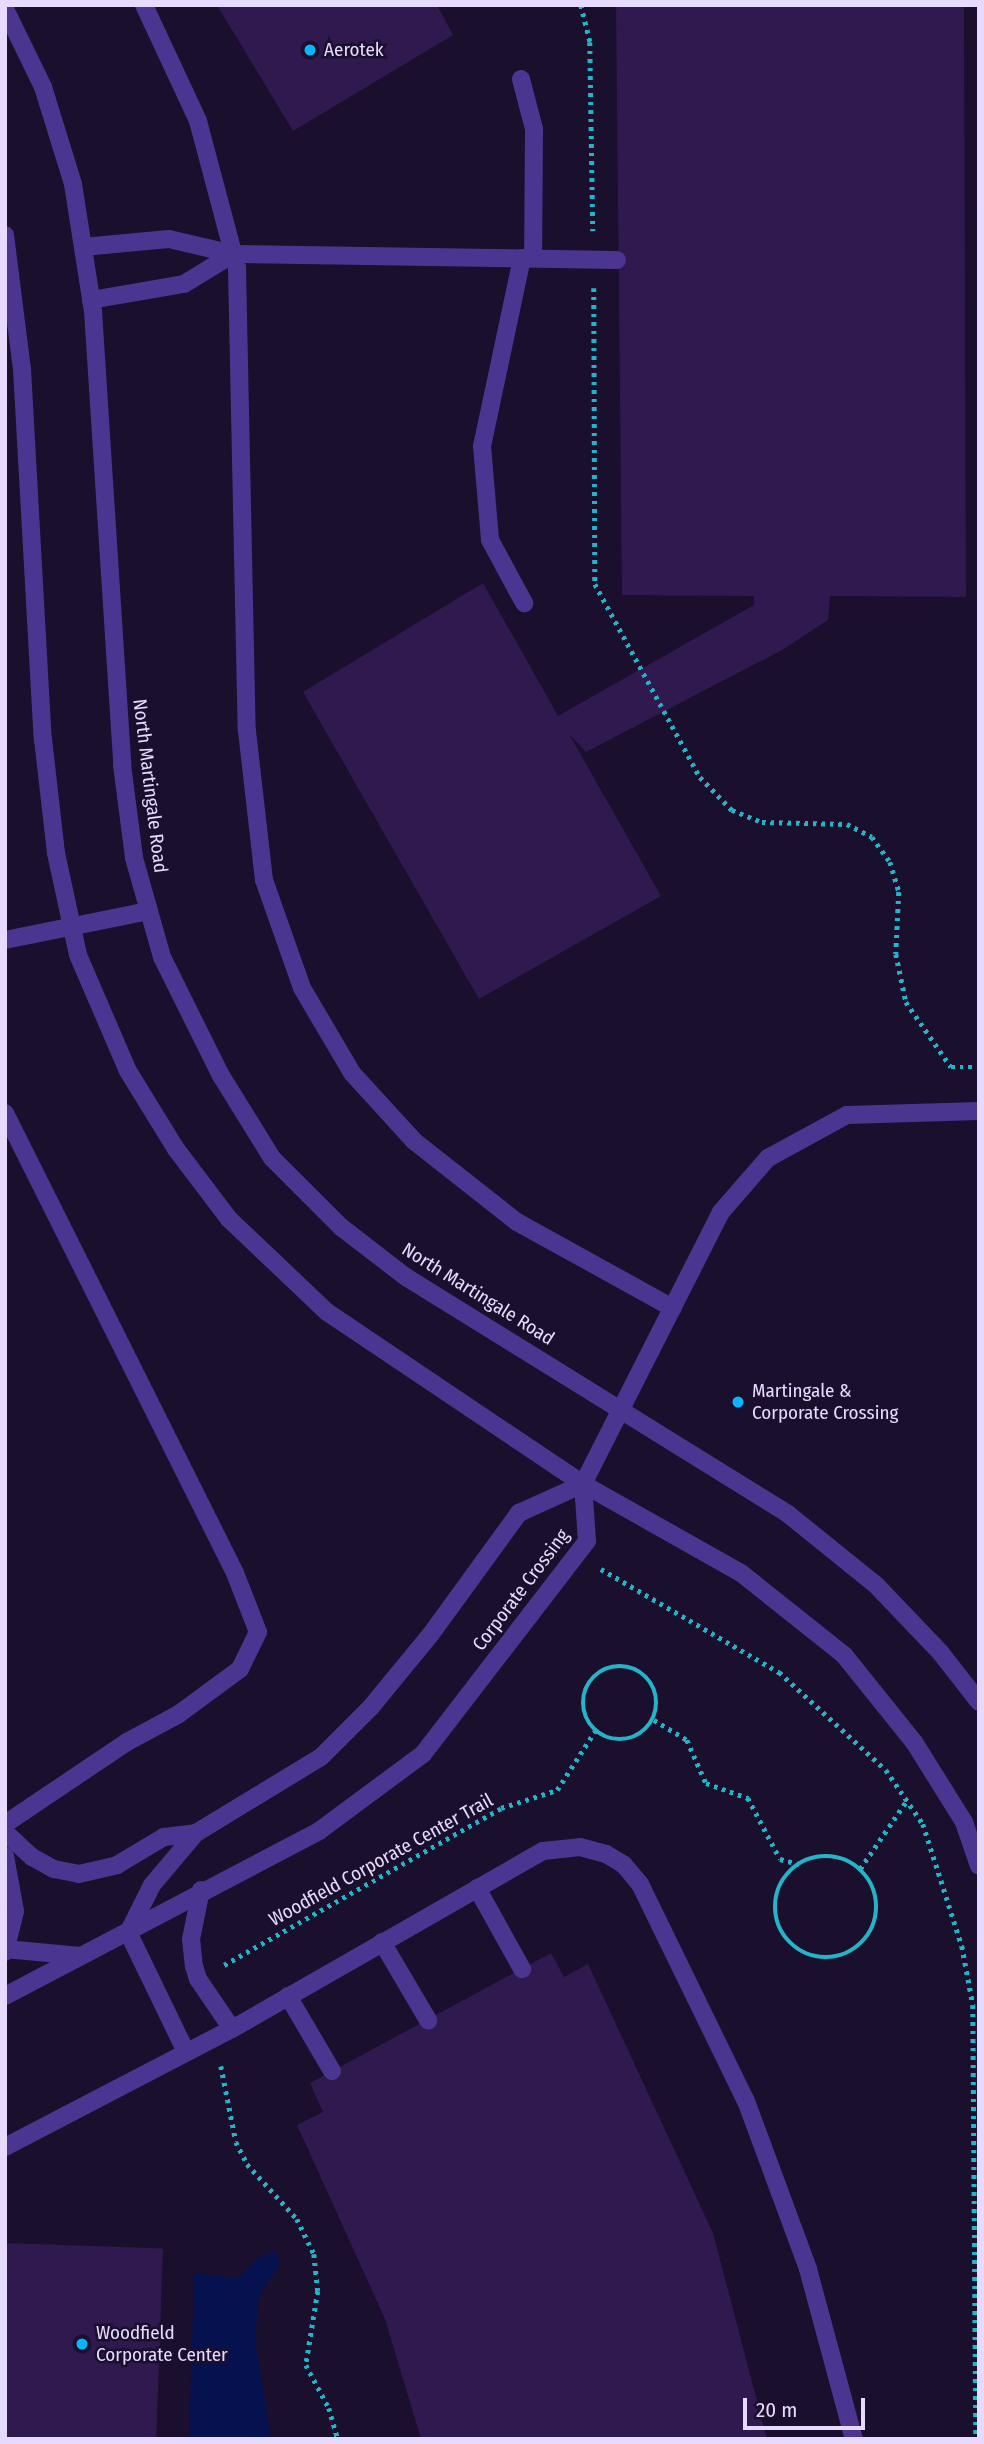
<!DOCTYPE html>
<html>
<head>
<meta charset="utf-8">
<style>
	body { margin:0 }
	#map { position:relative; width:984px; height:2444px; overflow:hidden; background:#1a0f2d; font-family:"Fira Sans Condensed",sans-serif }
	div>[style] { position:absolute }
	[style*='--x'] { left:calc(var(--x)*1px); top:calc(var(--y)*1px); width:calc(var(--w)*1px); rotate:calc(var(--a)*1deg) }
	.water>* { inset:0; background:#06124f }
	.building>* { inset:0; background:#2f194f; transform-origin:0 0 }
	.path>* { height:4.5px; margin-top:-2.25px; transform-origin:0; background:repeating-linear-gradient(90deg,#25b3c8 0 3.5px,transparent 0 8.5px) }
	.path>.ring { margin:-2.25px; padding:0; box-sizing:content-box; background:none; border:4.5px solid #25b3c8; border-radius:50% }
	.minor>* { height:18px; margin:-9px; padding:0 9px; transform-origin:9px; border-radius:9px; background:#4a3690 }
	.dots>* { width:19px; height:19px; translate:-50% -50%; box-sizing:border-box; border:4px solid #1a0f2d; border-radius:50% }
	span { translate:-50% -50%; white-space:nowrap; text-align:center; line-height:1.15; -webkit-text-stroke:5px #1a0f2d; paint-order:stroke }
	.poi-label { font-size:19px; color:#e6dbff }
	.left { translate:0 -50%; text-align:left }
	.street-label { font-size:19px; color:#e6dbff }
	.frame { position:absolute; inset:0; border:7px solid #e6dbff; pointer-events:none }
	.scale { position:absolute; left:743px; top:2398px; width:122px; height:32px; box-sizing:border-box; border:4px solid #e6dbff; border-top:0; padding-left:9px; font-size:21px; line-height:24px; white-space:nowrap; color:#e6dbff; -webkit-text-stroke:5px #1a0f2d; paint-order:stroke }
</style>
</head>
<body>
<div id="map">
	<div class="water">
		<i style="clip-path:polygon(276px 2251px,280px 2264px,259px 2295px,255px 2340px,271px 2439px,189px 2439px,194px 2273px,238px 2278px,258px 2258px)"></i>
	</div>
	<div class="building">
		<i style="clip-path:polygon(217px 5px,437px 5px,453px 35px,293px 131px)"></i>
		<i style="clip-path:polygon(616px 5px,964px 5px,966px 597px,830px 596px,828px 620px,782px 650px,586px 752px,569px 734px,661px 896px,479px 999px,303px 692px,483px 583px,558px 716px,754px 605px,754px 596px,622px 595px)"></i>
		<i style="clip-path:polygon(551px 1953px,564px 1977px,588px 1964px,713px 2233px,767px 2439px,421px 2439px,385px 2319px,297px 2125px,323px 2112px,310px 2083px)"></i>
		<i style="left:5px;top:2243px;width:158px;height:196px;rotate:2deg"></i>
	</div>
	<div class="path">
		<i style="--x:581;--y:5;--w:38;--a:76"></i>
		<i style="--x:590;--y:42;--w:189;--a:89.1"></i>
		<i style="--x:594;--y:288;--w:296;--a:89.8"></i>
		<i style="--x:595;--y:584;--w:220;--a:61.5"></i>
		<i style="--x:700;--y:777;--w:46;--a:45.9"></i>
		<i style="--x:732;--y:810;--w:32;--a:22"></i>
		<i style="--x:762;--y:822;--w:85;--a:1.3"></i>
		<i style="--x:847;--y:824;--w:28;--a:27"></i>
		<i style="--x:872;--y:837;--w:31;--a:54"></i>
		<i style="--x:890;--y:862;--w:31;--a:73"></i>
		<i style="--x:899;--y:892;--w:62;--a:92.8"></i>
		<i style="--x:896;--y:954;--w:49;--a:78.2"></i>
		<i style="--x:906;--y:1002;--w:79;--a:55.3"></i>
		<i style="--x:951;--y:1067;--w:28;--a:0"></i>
		<i style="--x:601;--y:1569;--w:206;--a:30.1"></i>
		<i style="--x:779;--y:1672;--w:145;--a:42.5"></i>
		<i style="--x:886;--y:1770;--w:65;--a:55.6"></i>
		<i style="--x:923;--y:1824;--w:128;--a:72.3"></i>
		<i style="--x:962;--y:1946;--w:60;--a:79.4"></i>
		<i style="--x:973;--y:2005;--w:434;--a:89.6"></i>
		<i class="ring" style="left:583px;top:1666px;width:69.5px;height:69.5px"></i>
		<i style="--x:654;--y:1720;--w:39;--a:31"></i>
		<i style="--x:687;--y:1740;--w:47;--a:66.2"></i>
		<i style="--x:706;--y:1783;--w:45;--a:19.7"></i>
		<i style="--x:748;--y:1798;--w:69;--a:62.3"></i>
		<i style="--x:780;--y:1859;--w:20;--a:15"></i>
		<i class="ring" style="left:775px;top:1856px;width:97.5px;height:97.5px"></i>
		<i style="--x:860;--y:1869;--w:83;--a:-55.7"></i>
		<i style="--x:224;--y:1965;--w:318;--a:-29.5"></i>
		<i style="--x:501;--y:1808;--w:59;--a:-17.8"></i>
		<i style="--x:557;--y:1790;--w:70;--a:-57.2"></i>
		<i style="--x:221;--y:2066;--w:77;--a:78.8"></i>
		<i style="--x:236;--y:2142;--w:25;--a:63"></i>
		<i style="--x:247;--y:2164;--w:74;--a:47.7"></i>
		<i style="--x:297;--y:2219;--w:39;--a:64"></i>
		<i style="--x:314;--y:2254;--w:37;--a:84"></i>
		<i style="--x:318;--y:2291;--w:75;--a:99.2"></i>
		<i style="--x:306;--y:2365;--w:49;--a:61.9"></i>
		<i style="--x:329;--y:2408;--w:32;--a:74"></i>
	</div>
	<div class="minor">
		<i style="--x:144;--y:5;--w:128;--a:65"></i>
		<i style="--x:198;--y:121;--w:152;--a:75.1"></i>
		<i style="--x:237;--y:268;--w:463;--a:88.8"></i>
		<i style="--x:247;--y:731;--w:150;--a:83.5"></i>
		<i style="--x:264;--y:880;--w:114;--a:70.6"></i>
		<i style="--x:302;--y:988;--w:99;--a:59.5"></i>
		<i style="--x:352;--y:1073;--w:92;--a:47.6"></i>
		<i style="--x:414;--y:1141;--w:131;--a:38.2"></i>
		<i style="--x:517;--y:1222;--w:178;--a:28.9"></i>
		<i style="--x:5;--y:9;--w:87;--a:64"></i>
		<i style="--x:43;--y:87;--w:102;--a:72.8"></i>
		<i style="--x:73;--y:184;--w:129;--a:81.1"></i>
		<i style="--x:93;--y:311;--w:455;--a:86.3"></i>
		<i style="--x:122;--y:765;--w:94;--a:82.6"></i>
		<i style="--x:134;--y:858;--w:103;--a:74.2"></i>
		<i style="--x:162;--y:957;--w:131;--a:63.6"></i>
		<i style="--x:220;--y:1074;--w:99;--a:58.2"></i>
		<i style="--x:272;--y:1158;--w:98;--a:45"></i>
		<i style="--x:341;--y:1227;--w:82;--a:37.6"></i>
		<i style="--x:406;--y:1277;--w:450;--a:31.8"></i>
		<i style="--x:788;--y:1514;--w:113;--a:38.9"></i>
		<i style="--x:876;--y:1585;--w:93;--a:46.3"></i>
		<i style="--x:940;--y:1652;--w:63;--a:52"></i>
		<i style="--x:521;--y:79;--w:52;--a:75.4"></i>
		<i style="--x:534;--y:129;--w:129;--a:90.4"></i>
		<i style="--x:5;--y:235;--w:135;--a:82.8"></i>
		<i style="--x:22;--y:369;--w:371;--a:86.8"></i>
		<i style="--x:43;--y:739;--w:115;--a:83.5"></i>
		<i style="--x:56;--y:853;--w:104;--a:77.8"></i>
		<i style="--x:78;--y:955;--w:126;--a:66.7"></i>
		<i style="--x:128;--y:1071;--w:92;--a:58.4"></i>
		<i style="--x:176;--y:1149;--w:88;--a:52.9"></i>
		<i style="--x:229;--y:1219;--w:135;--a:43.5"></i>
		<i style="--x:327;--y:1312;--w:308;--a:33.9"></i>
		<i style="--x:583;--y:1484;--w:181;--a:29.4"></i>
		<i style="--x:741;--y:1573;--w:132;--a:38.5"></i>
		<i style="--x:844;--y:1655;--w:112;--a:51.2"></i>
		<i style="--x:914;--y:1742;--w:94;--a:58"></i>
		<i style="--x:964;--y:1822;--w:46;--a:71.2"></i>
		<i style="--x:83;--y:247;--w:86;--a:-5.3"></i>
		<i style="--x:169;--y:239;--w:66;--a:13.2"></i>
		<i style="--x:233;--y:254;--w:384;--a:0.9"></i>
		<i style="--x:522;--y:258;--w:192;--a:102"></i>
		<i style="--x:482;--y:446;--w:94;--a:85.1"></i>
		<i style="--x:490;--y:540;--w:72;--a:61.6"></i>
		<i style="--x:91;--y:300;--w:94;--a:-9.8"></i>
		<i style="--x:184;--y:284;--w:57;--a:-31.5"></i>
		<i style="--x:5;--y:940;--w:147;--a:-11.4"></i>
		<i style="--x:5;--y:1113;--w:514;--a:63.43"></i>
		<i style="--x:235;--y:1573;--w:63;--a:68.7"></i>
		<i style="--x:258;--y:1632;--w:41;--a:115.9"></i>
		<i style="--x:240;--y:1669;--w:76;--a:143.6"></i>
		<i style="--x:179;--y:1714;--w:59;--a:151.7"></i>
		<i style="--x:127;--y:1742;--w:147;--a:146.1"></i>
		<i style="--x:583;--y:1484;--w:305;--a:-63.1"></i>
		<i style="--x:721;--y:1212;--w:72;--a:-49"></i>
		<i style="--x:768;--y:1158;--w:90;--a:-28.6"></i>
		<i style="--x:847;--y:1115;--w:132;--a:-1.7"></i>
		<i style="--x:5;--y:1832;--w:37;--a:43"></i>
		<i style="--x:32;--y:1857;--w:25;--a:29"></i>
		<i style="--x:54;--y:1869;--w:25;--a:11"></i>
		<i style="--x:79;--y:1874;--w:39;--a:-13"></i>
		<i style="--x:117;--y:1865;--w:55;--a:-30.8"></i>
		<i style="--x:164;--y:1837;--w:32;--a:-7"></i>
		<i style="--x:5;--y:1856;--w:56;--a:79.7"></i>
		<i style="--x:15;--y:1911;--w:42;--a:103.7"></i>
		<i style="--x:477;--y:1888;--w:93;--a:60.9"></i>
		<i style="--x:201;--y:1890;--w:50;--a:101.5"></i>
		<i style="--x:191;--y:1939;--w:27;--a:84"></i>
		<i style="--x:194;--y:1966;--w:14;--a:73"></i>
		<i style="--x:198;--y:1979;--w:60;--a:55.8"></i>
		<i style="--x:129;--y:1931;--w:51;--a:-63.4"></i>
		<i style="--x:152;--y:1885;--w:68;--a:-49.8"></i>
		<i style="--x:196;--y:1833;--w:146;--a:-31.3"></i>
		<i style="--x:321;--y:1757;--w:71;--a:-45"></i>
		<i style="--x:371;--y:1707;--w:94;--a:-50.6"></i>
		<i style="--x:431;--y:1634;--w:150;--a:-54"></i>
		<i style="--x:519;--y:1513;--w:70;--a:-24.4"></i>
		<i style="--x:128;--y:1932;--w:133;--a:64.2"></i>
		<i style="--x:382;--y:1942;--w:91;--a:59.5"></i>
		<i style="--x:5;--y:1949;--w:76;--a:5.3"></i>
		<i style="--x:5;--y:1996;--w:355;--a:-27.7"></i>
		<i style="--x:319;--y:1831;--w:129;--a:-36.5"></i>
		<i style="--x:423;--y:1754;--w:269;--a:-52.4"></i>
		<i style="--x:587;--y:1541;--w:57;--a:-94"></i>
		<i style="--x:288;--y:1996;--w:87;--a:59.6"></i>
		<i style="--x:5;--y:2147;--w:256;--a:-27.5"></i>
		<i style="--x:232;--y:2029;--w:358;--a:-29.8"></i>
		<i style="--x:543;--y:1851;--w:37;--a:-6"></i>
		<i style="--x:580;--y:1847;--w:27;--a:15"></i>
		<i style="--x:606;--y:1854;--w:21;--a:31"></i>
		<i style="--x:624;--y:1865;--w:25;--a:50"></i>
		<i style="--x:640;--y:1884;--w:242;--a:64"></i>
		<i style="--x:746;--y:2101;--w:179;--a:69.7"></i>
		<i style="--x:808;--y:2269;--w:176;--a:74.9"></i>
	</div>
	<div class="dots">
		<i style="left:310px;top:50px;background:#07b6ff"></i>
		<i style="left:738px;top:1402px;background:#07b6ff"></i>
		<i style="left:82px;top:2344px;background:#07b6ff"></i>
	</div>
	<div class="poi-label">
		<span class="left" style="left:324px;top:50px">Aerotek</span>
		<span class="left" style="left:752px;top:1402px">Martingale &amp;<br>Corporate Crossing</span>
		<span class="left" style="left:96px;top:2344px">Woodfield<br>Corporate Center</span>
	</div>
	<div class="street-label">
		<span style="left:150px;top:786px;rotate:83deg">North Martingale Road</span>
		<span style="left:478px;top:1294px;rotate:32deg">North Martingale Road</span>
		<span style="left:521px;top:1590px;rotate:-53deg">Corporate Crossing</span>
		<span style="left:381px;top:1860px;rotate:-29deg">Woodfield Corporate Center Trail</span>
	</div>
	<div class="frame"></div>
	<div class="scale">20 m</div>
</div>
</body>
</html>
